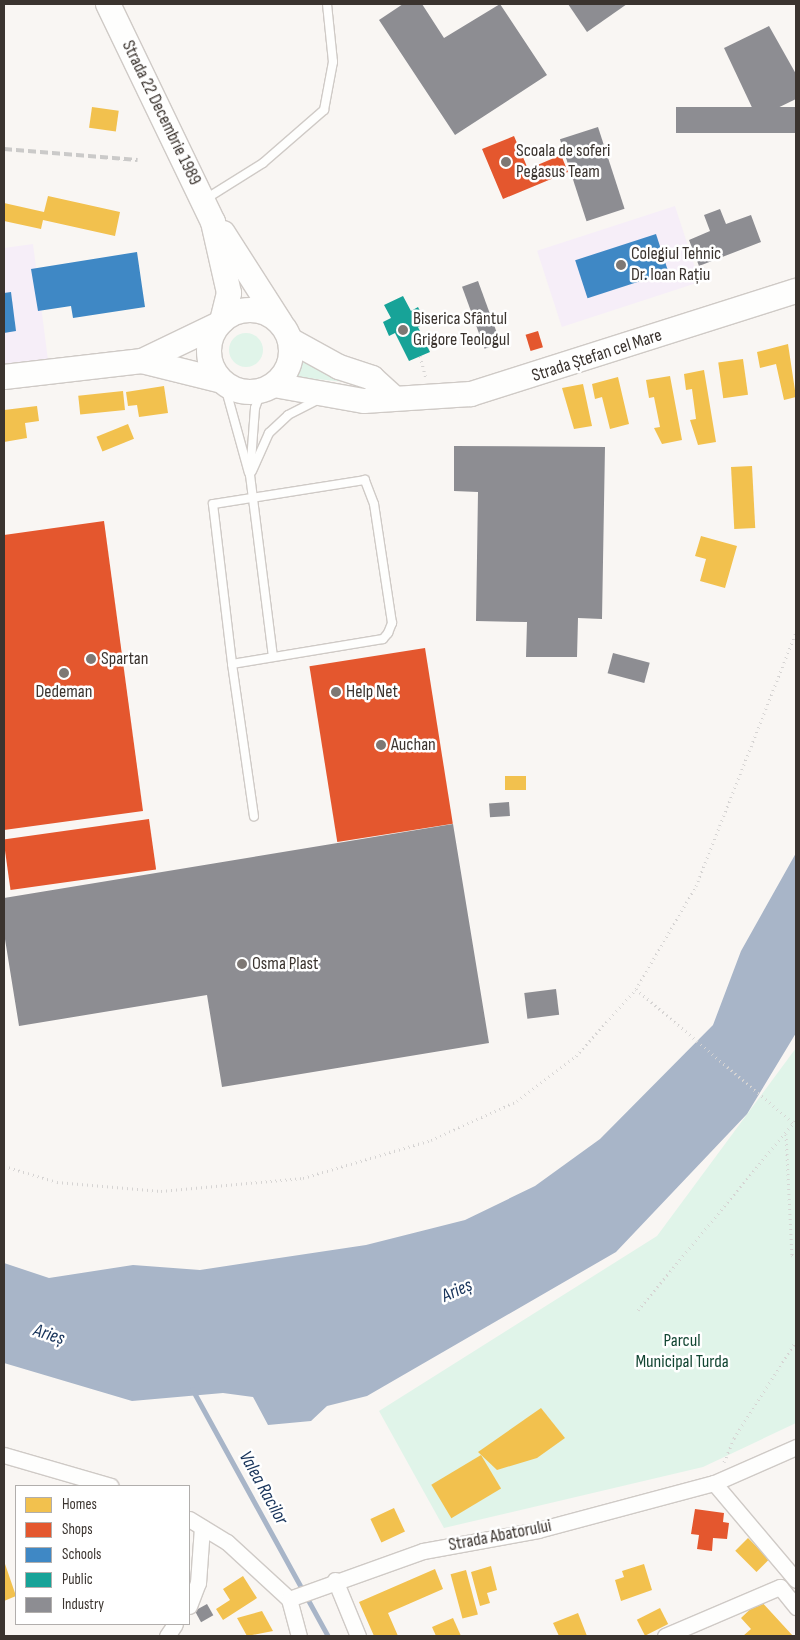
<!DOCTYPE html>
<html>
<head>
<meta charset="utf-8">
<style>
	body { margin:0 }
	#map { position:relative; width:800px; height:1640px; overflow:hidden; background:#f9f6f3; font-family:"Sofia Sans Condensed",sans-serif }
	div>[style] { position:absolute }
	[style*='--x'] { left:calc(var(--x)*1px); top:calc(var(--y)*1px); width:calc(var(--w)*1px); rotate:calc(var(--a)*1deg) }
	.education>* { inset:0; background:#f6eef8; transform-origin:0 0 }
	.green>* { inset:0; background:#e0f4e9 }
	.round { border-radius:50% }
	.water>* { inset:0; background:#a8b5c8 }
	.homes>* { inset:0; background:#f2c14e; transform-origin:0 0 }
	.shops>* { inset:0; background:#e4572e; transform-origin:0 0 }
	.schools>* { inset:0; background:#3f88c5; transform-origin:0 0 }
	.public>* { inset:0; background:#17a398 }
	.industry>* { inset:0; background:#8d8d92; transform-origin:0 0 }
	.stream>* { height:5px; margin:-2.5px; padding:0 2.5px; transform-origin:2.5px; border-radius:2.5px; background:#a8b5c8 }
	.path>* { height:3px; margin-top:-1.5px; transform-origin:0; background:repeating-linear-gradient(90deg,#d6d4d3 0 1px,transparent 0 5px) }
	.roads { filter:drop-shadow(1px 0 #cfcac6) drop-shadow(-1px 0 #cfcac6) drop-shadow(0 1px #cfcac6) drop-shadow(0 -1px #cfcac6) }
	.service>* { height:8px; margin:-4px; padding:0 4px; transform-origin:4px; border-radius:4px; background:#fefefd }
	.minor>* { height:15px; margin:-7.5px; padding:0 7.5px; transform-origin:7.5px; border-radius:7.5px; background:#fefefd }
	.primary>* { height:24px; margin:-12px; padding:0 12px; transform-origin:12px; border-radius:12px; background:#fefefd }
	.primary>.ring { margin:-12px; padding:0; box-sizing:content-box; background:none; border:24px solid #fefefd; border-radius:50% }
	.rail>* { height:4px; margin-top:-2px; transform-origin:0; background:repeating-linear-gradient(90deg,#cbcac9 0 8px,transparent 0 12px) }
	.dots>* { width:14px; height:14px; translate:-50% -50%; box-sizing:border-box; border:2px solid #fff; border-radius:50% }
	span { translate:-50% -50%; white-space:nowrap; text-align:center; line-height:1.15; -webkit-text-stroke:5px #fff; paint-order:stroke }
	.street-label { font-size:18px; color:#3b342f }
	.poi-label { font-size:18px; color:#3b342f }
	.left { translate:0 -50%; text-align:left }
	.park-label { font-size:18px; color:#134633 }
	.water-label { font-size:19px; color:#17335a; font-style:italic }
	.frame { position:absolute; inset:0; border:5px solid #3b342f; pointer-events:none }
	.legend { position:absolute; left:15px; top:1485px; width:175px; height:140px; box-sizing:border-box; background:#fff; border:1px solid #b1aeac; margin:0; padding:6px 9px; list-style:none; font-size:15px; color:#3b342f }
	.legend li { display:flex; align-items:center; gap:10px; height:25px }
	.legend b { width:25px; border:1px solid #b1aeac }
</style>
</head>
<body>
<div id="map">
	<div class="education">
		<i style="left:675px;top:206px;width:80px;height:145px;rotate:72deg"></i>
		<i style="clip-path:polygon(33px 244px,48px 360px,4px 366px,4px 248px)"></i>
	</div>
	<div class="green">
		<i class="round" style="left:229px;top:333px;width:34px;height:34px"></i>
		<i style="clip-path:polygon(299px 356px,345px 382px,288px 376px,297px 365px)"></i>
		<i style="clip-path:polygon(796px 1048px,796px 1423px,703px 1467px,444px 1528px,379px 1411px,657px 1236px)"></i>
	</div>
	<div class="water">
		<i style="clip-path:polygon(796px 853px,796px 1033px,747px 1114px,616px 1252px,367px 1396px,327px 1406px,311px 1421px,268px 1425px,253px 1397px,223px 1393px,132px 1401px,4px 1363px,4px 1263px,49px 1278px,133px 1265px,200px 1270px,366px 1245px,465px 1220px,535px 1186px,600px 1139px,713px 1025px,741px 951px)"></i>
	</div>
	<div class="homes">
		<i style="left:92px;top:107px;width:27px;height:21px;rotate:8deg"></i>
		<i style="clip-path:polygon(48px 196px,120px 212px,115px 236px,43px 220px,41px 229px,4px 221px,4px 203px,44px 212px)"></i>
		<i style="clip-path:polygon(788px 344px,796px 397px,784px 400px,776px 364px,760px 368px,757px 352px)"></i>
		<i style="left:743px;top:359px;width:36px;height:25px;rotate:82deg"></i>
		<i style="clip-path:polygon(704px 370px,716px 442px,698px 445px,690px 420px,696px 419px,692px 389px,686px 390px,684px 374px)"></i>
		<i style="clip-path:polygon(670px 376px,682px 440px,662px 444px,654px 428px,660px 427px,654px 397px,649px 398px,646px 380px)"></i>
		<i style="clip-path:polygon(618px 377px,629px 424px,610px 429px,602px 397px,595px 399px,592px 384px)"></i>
		<i style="clip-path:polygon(583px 384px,592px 426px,574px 429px,562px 388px)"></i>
		<i style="clip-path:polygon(164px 386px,168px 413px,139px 417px,137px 405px,128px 406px,126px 392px)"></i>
		<i style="left:123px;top:391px;width:19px;height:45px;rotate:84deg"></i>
		<i style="clip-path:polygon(37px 406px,39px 421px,25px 423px,27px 438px,4px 442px,4px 410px)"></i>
		<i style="left:128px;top:424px;width:16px;height:34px;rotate:68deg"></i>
		<i style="left:752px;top:466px;width:62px;height:21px;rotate:87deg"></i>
		<i style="clip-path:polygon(701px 536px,737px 546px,725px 588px,700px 581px,706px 559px,695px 556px)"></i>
		<i style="left:526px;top:776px;width:14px;height:21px;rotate:90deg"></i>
		<i style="clip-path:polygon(541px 1408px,565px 1438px,537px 1458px,497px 1470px,478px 1452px)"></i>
		<i style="left:481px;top:1455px;width:39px;height:58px;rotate:59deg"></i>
		<i style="left:394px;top:1508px;width:26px;height:26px;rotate:65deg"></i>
		<i style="left:748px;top:1538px;width:30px;height:18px;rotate:45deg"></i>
		<i style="clip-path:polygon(4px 1561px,16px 1596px,4px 1601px)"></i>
		<i style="clip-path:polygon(644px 1564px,652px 1590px,621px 1601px,615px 1580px,624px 1577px,622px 1571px)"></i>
		<i style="clip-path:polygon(491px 1566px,497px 1590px,487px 1593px,490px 1603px,480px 1606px,471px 1572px)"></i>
		<i style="clip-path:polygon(435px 1569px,443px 1589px,388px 1613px,398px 1636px,374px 1636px,359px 1602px)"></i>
		<i style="left:466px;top:1570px;width:46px;height:16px;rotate:75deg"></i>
		<i style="clip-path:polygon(243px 1576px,257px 1598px,223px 1620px,216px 1609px,230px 1600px,223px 1589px)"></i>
		<i style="clip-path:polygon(760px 1600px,793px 1636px,743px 1636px,751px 1629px,741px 1618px)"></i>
		<i style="left:660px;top:1608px;width:18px;height:26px;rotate:63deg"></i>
		<i style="clip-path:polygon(262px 1611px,273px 1631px,247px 1636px,237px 1618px)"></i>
		<i style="clip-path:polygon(578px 1613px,587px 1636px,559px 1636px,553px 1623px)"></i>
		<i style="clip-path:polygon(453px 1618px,461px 1636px,436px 1636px,432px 1627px)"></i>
	</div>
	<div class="shops">
		<i style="clip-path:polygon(514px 136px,528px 169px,561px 155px,568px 172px,503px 199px,482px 149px)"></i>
		<i style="left:538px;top:331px;width:17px;height:13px;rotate:73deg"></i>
		<i style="clip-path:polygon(104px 521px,143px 811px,4px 830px,4px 535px)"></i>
		<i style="left:425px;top:648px;width:178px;height:117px;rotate:81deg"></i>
		<i style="left:149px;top:819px;width:51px;height:147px;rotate:82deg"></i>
		<i style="clip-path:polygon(695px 1509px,724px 1513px,723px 1522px,729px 1523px,727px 1539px,713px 1538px,712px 1551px,697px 1549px,699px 1535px,691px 1534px)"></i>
	</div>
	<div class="schools">
		<i style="left:656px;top:234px;width:40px;height:85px;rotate:72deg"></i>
		<i style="clip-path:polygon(137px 252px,145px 307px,73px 318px,71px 306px,38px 311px,31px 269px)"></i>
		<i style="clip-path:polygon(11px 292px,16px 331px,4px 333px,4px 293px)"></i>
	</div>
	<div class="public">
		<i style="clip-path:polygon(403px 296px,411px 311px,418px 307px,426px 323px,418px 327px,430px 352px,409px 361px,395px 333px,389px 336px,383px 322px,391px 318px,384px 305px)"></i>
	</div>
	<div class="industry">
		<i style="clip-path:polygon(403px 4px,422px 4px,444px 38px,500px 4px,547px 75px,455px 135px,379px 20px)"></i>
		<i style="clip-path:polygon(568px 4px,627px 4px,587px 32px)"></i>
		<i style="clip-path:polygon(769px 26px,796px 74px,796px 99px,757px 118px,724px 48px)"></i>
		<i style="left:796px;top:107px;width:26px;height:120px;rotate:90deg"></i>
		<i style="left:598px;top:127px;width:86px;height:40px;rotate:72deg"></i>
		<i style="clip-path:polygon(720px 209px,726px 224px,751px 215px,761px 242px,699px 266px,689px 240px,710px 231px,704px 215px)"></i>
		<i style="left:478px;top:281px;width:66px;height:17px;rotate:70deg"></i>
		<i style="clip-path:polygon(454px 446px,605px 447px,602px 619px,578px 618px,577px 657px,526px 657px,527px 622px,476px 621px,478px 492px,454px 491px)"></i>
		<i style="left:613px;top:653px;width:38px;height:21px;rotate:15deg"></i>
		<i style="left:509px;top:802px;width:14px;height:20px;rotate:86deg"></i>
		<i style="clip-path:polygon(453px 824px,489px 1043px,222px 1087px,207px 995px,19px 1026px,4px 933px,4px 898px)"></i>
		<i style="left:556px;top:989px;width:26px;height:32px;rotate:83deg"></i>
		<i style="left:207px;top:1604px;width:13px;height:14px;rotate:61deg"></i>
	</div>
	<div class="stream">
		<i style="--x:192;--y:1389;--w:282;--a:61.2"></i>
	</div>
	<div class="path">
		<i style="--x:420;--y:356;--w:23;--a:75"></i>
		<i style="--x:636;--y:989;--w:210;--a:40.4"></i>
		<i style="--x:786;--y:1134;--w:121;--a:87.2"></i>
		<i style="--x:792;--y:1255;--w:5;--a:37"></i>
		<i style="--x:4;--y:1166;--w:55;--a:16.8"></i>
		<i style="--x:57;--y:1182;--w:104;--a:4.9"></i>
		<i style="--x:161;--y:1191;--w:143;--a:-5.2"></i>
		<i style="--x:303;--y:1178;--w:134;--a:-16.5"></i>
		<i style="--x:431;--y:1140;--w:94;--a:-24.4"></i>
		<i style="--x:517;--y:1101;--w:74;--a:-37.3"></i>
		<i style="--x:576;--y:1056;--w:90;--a:-48.2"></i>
		<i style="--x:636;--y:989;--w:119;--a:-59.8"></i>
		<i style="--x:696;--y:886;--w:273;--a:-68.5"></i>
		<i style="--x:638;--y:1310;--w:247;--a:-50.3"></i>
		<i style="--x:724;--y:1462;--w:26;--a:-67"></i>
		<i style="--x:734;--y:1438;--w:115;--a:-57.4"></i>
	</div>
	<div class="roads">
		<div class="service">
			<i style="--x:204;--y:200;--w:70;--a:-32.1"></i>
			<i style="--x:263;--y:163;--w:81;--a:-41"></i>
			<i style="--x:324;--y:110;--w:49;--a:-79.4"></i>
			<i style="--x:333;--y:62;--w:58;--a:-95.9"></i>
			<i style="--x:224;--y:383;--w:93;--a:74.5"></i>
			<i style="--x:261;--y:391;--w:18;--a:109"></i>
			<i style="--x:255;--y:408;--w:67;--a:94.3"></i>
			<i style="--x:250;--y:475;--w:183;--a:82.8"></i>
			<i style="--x:252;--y:471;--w:42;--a:-65.9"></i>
			<i style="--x:269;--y:433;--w:26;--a:-43"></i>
			<i style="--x:288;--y:415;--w:33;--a:-27"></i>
			<i style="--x:232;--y:664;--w:153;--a:-9.4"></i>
			<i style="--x:383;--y:639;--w:8;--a:-50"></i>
			<i style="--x:388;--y:633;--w:11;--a:-68"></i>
			<i style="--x:392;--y:623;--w:120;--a:-98.6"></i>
			<i style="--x:374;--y:504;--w:26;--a:-111"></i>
			<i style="--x:365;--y:480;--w:154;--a:171"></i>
			<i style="--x:213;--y:504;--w:161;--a:83.2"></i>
			<i style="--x:232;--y:664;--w:154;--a:81.8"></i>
		</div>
		<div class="minor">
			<i style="--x:4;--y:1455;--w:111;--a:16.2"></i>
			<i style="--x:714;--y:1483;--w:127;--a:49.8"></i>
			<i style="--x:189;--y:1519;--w:44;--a:31.2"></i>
			<i style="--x:227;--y:1542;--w:84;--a:42.6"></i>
			<i style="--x:335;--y:1580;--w:61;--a:67.7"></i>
			<i style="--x:289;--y:1599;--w:142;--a:-19.7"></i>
			<i style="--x:423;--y:1551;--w:117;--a:-10.3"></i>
			<i style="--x:538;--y:1530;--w:182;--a:-15"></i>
			<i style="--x:714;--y:1483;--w:90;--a:-23.7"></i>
			<i style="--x:289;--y:1599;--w:38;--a:75"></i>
			<i style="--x:189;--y:1606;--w:25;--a:-69"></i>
			<i style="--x:198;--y:1583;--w:56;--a:-85.9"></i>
			<i style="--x:167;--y:1636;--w:14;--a:-56"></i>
			<i style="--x:665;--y:1636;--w:125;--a:-23.1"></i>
			<i style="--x:780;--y:1587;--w:26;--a:51"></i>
		</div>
		<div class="primary">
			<i style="--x:108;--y:4;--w:242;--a:64.3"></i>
			<i style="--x:213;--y:222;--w:73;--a:77.3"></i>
			<i style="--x:229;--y:293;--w:29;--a:104"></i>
			<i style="--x:223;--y:233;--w:106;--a:57.4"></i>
			<i class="ring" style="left:209px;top:310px;width:58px;height:58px"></i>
			<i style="--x:290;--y:340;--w:56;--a:28.9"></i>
			<i style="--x:339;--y:367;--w:35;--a:18"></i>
			<i style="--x:372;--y:378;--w:30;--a:42"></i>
			<i style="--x:142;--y:361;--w:83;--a:-25.6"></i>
			<i style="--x:4;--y:377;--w:139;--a:-6.6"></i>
			<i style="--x:142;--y:361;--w:79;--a:13.9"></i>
			<i style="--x:274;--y:385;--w:91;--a:10.1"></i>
			<i style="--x:364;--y:401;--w:107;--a:-3.7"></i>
			<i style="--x:471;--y:394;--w:341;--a:-17.6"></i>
		</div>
	</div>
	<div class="rail">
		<i style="--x:4;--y:149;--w:134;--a:4.7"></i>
	</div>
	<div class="dots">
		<i style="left:506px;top:162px;background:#7e7874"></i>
		<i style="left:621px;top:265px;background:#7e7874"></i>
		<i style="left:403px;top:330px;background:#7e7874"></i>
		<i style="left:91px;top:659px;background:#7e7874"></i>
		<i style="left:64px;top:673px;background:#7e7874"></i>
		<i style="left:336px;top:692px;background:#7e7874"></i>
		<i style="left:381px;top:745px;background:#7e7874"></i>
		<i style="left:242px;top:964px;background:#7e7874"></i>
	</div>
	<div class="street-label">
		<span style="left:161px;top:113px;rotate:64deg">Strada 22 Decembrie 1989</span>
		<span style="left:597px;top:356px;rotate:-18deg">Strada Ștefan cel Mare</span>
		<span style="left:500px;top:1536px;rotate:-11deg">Strada Abatorului</span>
	</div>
	<div class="poi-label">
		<span class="left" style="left:516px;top:162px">Scoala de soferi<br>Pegasus Team</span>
		<span class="left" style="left:631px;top:265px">Colegiul Tehnic<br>Dr. Ioan Rațiu</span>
		<span class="left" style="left:413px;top:330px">Biserica Sfântul<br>Grigore Teologul</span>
		<span class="left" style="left:101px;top:659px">Spartan</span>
		<span style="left:64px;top:692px">Dedeman</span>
		<span class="left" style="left:346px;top:692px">Help Net</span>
		<span class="left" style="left:391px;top:745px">Auchan</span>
		<span class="left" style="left:252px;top:964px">Osma Plast</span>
	</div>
	<div class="park-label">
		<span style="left:682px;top:1352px">Parcul<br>Municipal Turda</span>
	</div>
	<div class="water-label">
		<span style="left:457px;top:1291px;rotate:-24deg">Arieș</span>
		<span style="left:49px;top:1335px;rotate:18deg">Arieș</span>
		<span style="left:263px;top:1488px;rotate:61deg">Valea Racilor</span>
	</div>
	<div class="frame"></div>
	<ul class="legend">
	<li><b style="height:14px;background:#f2c14e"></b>Homes</li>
	<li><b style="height:14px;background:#e4572e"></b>Shops</li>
	<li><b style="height:14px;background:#3f88c5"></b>Schools</li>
	<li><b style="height:14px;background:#17a398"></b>Public</li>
	<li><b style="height:14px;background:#8d8d92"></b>Industry</li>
	</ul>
</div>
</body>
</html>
